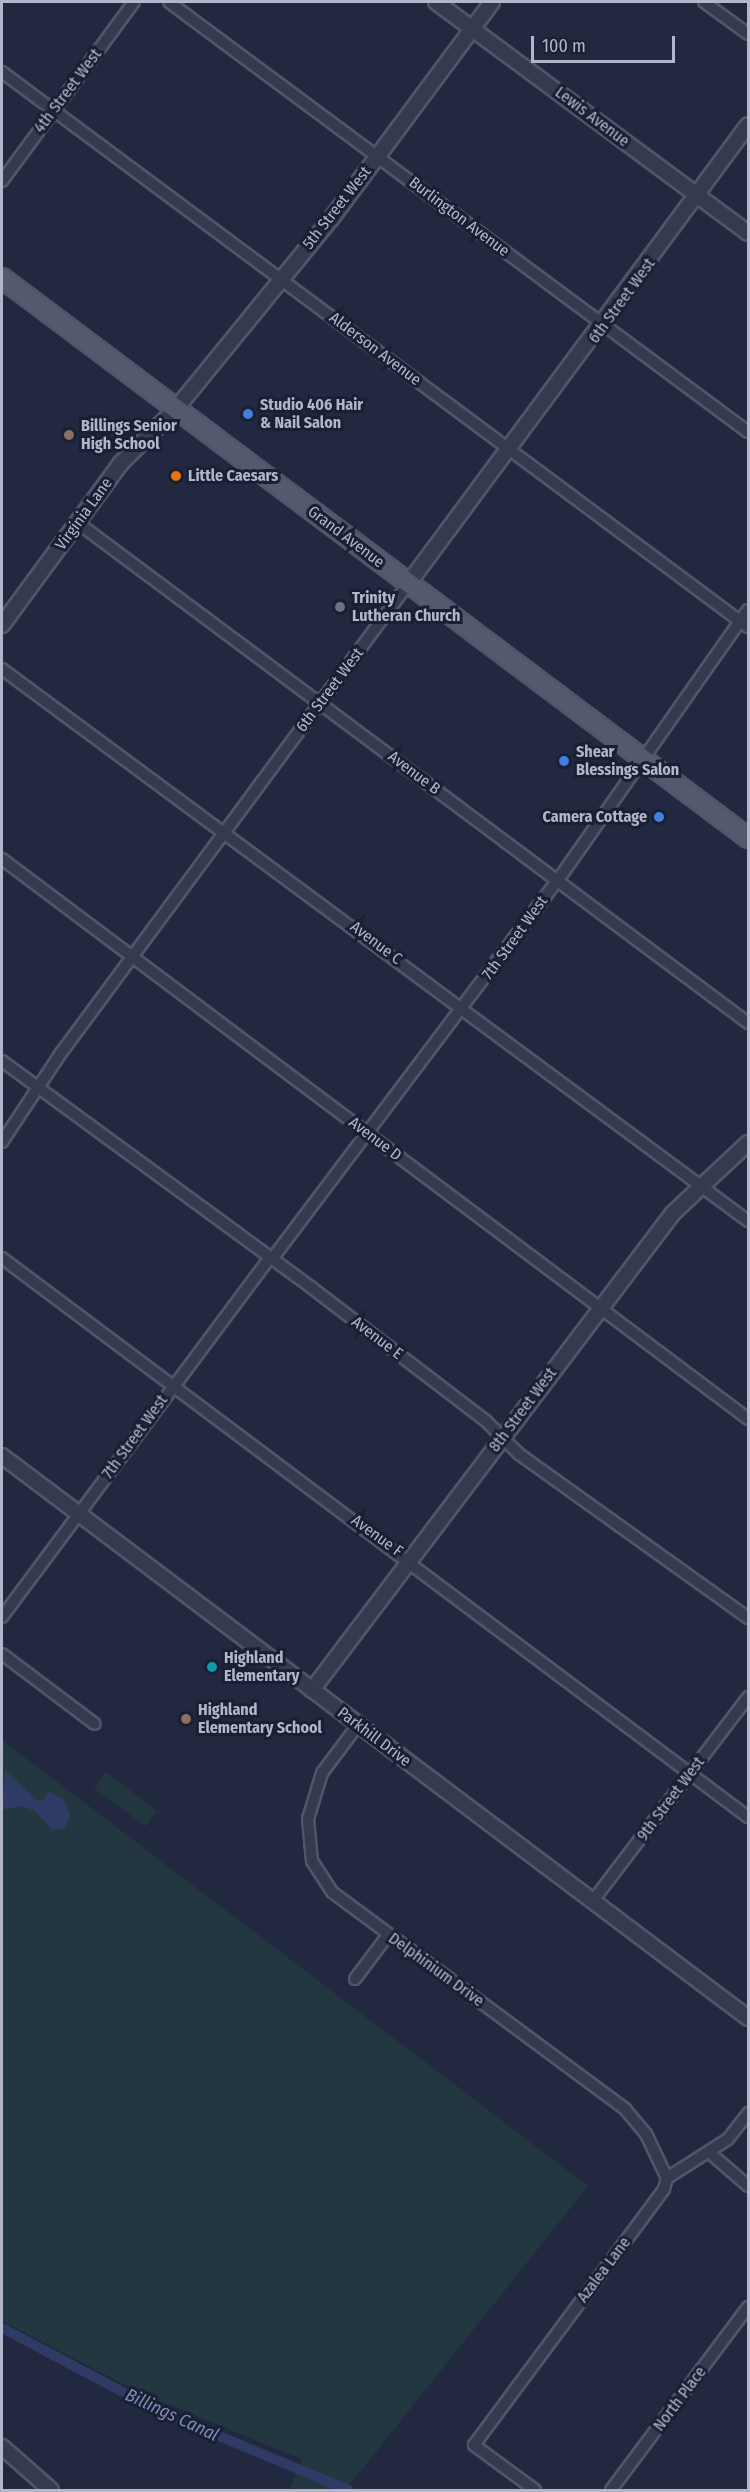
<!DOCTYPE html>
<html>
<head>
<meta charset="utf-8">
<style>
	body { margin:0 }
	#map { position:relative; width:750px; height:2492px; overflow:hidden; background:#21283f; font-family:"Fira Sans Condensed",sans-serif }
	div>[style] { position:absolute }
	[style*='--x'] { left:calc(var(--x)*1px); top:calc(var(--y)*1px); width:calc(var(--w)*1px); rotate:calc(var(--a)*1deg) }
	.green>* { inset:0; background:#233740; transform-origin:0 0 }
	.water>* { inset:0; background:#2f3b64 }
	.canal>* { height:10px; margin:-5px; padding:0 5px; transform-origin:5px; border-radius:5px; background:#2f3b64 }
	.roads { filter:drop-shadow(2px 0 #50566a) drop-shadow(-2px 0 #50566a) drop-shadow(0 2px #50566a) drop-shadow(0 -2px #50566a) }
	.minor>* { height:10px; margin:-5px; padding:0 5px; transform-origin:5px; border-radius:5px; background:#353b4f }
	.tertiary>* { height:14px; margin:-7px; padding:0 7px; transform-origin:7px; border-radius:7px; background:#353b4f }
	.primary>* { height:18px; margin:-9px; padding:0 9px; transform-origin:9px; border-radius:9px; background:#53596f }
	.dots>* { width:16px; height:16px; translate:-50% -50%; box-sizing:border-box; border:3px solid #1a2033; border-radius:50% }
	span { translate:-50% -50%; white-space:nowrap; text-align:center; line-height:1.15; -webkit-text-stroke:6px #1a2033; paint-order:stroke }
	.street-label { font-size:16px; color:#b1b6ca }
	.poi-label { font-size:16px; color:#b1b6ca; font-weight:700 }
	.left { translate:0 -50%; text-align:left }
	.right { translate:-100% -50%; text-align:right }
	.water-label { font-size:18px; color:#7d8bb9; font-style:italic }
	.frame { position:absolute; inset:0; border:3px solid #b1b6ca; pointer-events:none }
	.scale { position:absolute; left:531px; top:36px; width:144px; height:27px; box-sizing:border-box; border:3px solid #b1b6ca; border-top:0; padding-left:8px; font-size:18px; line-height:21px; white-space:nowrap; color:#b1b6ca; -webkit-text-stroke:4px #1a2033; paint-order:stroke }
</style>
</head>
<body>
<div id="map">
	<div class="green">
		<i style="clip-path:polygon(2px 1740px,588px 2186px,352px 2482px,332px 2490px,289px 2490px,302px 2459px,142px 2394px,2px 2321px)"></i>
		<i style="left:106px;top:1772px;width:64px;height:20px;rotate:37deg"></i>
	</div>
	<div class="water">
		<i style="clip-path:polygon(5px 1770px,37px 1800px,42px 1801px,49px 1791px,64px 1800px,70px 1814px,66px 1828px,52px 1830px,35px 1811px,22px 1806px,2px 1810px)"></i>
	</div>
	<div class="canal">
		<i style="--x:2;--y:2328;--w:175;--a:27.9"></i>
		<i style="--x:157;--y:2410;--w:207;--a:22.7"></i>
	</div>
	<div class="roads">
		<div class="minor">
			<i style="--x:169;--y:2;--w:721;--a:36.6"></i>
			<i style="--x:704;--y:2;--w:54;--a:36"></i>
			<i style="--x:2;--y:72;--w:930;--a:36.65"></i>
			<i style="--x:2;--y:181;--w:222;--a:-53.6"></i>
			<i style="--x:78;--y:523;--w:836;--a:36.73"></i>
			<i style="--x:2;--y:669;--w:928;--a:36.5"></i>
			<i style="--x:2;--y:859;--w:933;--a:36.89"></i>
			<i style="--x:2;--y:1061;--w:384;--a:36.2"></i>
			<i style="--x:312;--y:1288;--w:219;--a:37.4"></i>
			<i style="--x:486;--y:1421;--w:47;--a:45"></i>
			<i style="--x:519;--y:1454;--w:282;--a:35.6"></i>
			<i style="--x:2;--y:1142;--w:107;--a:-56.5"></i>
			<i style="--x:61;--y:1053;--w:583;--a:-53.5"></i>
			<i style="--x:2;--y:1258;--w:932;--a:36.85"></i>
			<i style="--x:272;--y:1259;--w:475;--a:-53"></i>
			<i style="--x:558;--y:880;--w:330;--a:-54.9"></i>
			<i style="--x:2;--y:1617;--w:449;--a:-53.3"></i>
			<i style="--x:2;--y:1654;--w:116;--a:37"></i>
			<i style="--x:358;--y:1725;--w:60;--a:126.9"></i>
			<i style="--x:322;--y:1773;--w:48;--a:106.9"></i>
			<i style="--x:308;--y:1819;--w:42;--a:84.6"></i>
			<i style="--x:312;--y:1861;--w:37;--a:57"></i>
			<i style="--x:332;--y:1892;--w:365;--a:36.5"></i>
			<i style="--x:625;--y:2109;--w:33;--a:50"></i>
			<i style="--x:646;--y:2134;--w:49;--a:64.5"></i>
			<i style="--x:592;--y:1902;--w:258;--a:-52.7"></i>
			<i style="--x:355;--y:1979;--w:55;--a:-53.1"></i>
			<i style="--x:710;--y:2153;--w:50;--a:41"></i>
			<i style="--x:535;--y:2490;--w:76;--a:-143.6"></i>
			<i style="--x:474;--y:2445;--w:319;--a:-53.4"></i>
			<i style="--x:664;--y:2189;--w:11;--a:-75"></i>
			<i style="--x:667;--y:2178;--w:72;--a:-32.6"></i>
			<i style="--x:728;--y:2139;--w:33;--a:-52"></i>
			<i style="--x:611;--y:2490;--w:229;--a:-53.2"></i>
		</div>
		<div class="tertiary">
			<i style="--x:436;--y:2;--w:388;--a:36.5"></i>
			<i style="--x:408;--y:584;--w:571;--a:-53.47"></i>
			<i style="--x:2;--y:625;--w:201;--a:-53.7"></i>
			<i style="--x:121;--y:463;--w:76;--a:-44.5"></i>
			<i style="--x:175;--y:410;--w:247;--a:-50.8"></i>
			<i style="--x:331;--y:219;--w:270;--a:-53.4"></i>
			<i style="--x:2;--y:1456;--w:934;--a:36.99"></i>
			<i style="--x:312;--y:1690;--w:598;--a:-52.88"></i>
			<i style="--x:673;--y:1213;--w:103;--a:-43"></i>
			<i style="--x:2;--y:2447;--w:65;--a:41.3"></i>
		</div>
		<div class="primary">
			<i style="--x:2;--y:278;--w:933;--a:36.89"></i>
		</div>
	</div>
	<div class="dots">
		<i style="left:248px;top:414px;background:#3f7fe0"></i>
		<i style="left:69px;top:435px;background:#8d6e63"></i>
		<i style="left:176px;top:476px;background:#e8710a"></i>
		<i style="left:340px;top:607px;background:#6b7280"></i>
		<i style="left:564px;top:761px;background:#3f7fe0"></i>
		<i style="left:659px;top:817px;background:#3f7fe0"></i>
		<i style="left:212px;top:1667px;background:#0f9aa8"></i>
		<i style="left:186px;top:1719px;background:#8d6e63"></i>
	</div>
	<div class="street-label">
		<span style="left:68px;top:91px;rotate:-53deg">4th Street West</span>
		<span style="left:592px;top:117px;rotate:37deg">Lewis Avenue</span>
		<span style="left:337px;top:208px;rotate:-52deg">5th Street West</span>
		<span style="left:459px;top:217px;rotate:37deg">Burlington Avenue</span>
		<span style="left:622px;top:301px;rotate:-54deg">6th Street West</span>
		<span style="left:375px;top:349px;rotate:37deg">Alderson Avenue</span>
		<span style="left:84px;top:514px;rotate:-54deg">Virginia Lane</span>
		<span style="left:346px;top:537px;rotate:37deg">Grand Avenue</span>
		<span style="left:330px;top:690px;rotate:-53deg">6th Street West</span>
		<span style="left:414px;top:773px;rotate:37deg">Avenue B</span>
		<span style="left:515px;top:938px;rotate:-54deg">7th Street West</span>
		<span style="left:376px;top:943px;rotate:37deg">Avenue C</span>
		<span style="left:375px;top:1139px;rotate:37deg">Avenue D</span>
		<span style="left:377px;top:1338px;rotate:37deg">Avenue E</span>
		<span style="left:523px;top:1410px;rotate:-53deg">8th Street West</span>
		<span style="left:135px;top:1437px;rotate:-54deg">7th Street West</span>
		<span style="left:377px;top:1536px;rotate:36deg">Avenue F</span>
		<span style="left:374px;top:1737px;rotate:37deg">Parkhill Drive</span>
		<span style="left:671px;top:1799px;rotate:-53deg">9th Street West</span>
		<span style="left:436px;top:1970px;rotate:36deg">Delphinium Drive</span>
		<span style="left:604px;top:2270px;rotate:-53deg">Azalea Lane</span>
		<span style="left:680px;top:2399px;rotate:-53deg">North Place</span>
	</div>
	<div class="poi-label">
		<span class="left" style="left:260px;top:414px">Studio 406 Hair<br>&amp; Nail Salon</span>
		<span class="left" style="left:81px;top:435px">Billings Senior<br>High School</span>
		<span class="left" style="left:188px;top:476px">Little Caesars</span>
		<span class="left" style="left:352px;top:607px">Trinity<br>Lutheran Church</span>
		<span class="left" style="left:576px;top:761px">Shear<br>Blessings Salon</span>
		<span class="right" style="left:647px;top:817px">Camera Cottage</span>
		<span class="left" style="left:224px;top:1667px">Highland<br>Elementary</span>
		<span class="left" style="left:198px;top:1719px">Highland<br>Elementary School</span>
	</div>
	<div class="water-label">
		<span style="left:172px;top:2415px;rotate:25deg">Billings Canal</span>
	</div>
	<div class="frame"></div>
	<div class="scale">100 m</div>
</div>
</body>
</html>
